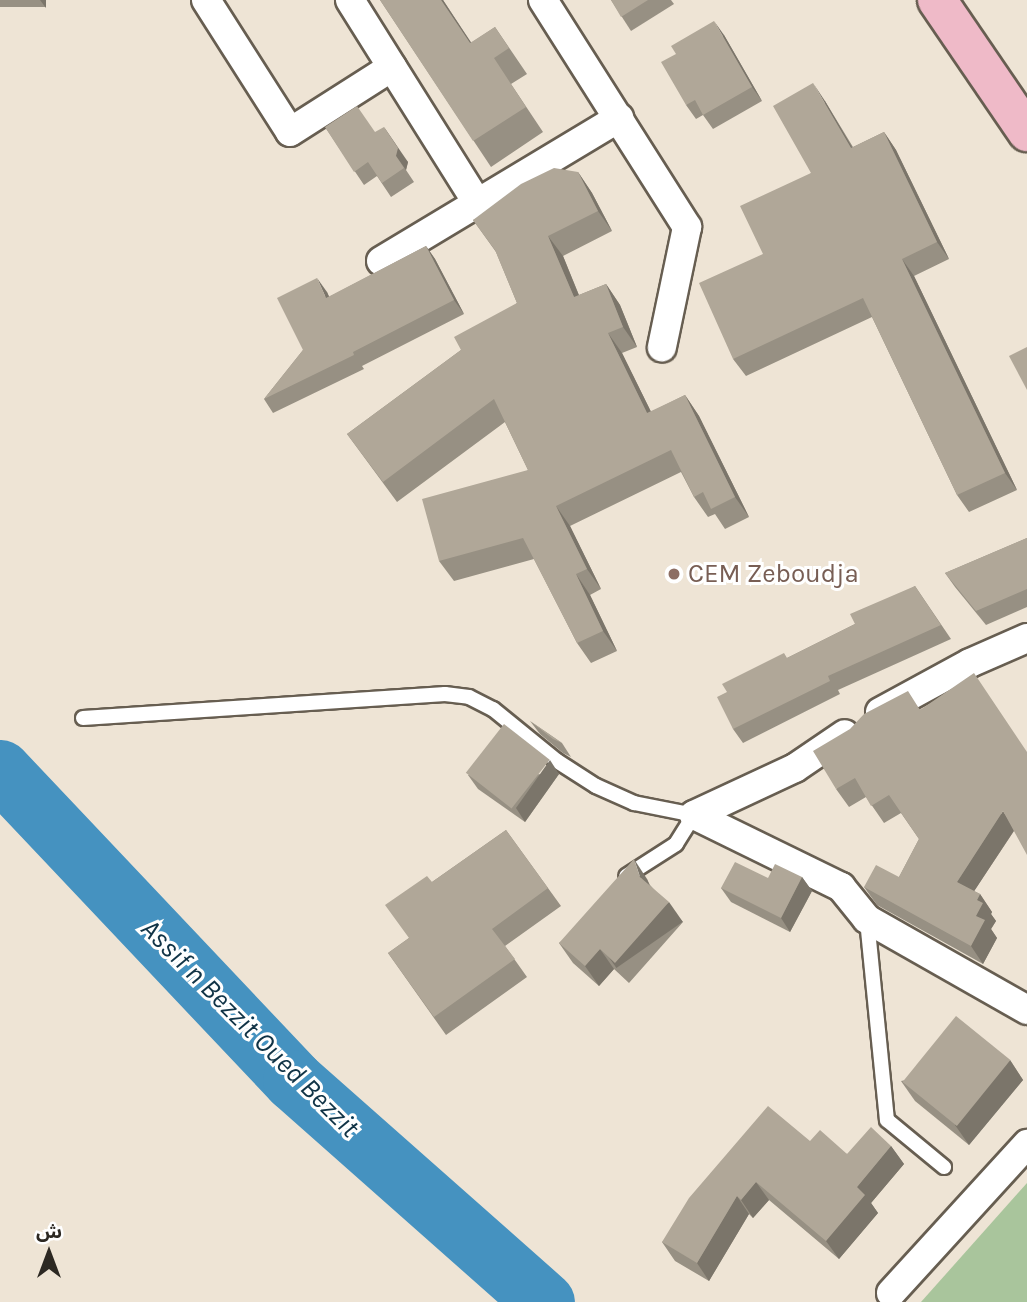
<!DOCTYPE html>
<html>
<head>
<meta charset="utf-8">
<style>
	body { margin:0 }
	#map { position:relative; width:1027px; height:1302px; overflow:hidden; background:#eee4d5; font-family:Karla,"Noto Sans Arabic",sans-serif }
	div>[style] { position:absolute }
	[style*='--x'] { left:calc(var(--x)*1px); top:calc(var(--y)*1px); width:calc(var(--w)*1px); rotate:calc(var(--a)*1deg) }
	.green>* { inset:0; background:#a9c59c }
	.river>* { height:61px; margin:-30.5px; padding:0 30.5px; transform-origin:30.5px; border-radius:30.5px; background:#4592c0 }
	.roads { filter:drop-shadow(2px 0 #675e51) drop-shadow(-2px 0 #675e51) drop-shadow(0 2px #675e51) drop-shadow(0 -2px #675e51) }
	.service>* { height:14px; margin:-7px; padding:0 7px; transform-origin:7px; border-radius:7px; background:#fff }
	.minor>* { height:28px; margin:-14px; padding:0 14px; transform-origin:14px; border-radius:14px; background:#fff }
	.primary>* { height:38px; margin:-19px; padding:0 19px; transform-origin:19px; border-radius:19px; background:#efbac8 }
	.wall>* { inset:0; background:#979083; transform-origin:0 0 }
	.shaded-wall>* { inset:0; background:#7b756a; transform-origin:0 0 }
	.building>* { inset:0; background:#b0a798; transform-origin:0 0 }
	.dots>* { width:19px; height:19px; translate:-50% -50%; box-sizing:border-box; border:4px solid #fff; border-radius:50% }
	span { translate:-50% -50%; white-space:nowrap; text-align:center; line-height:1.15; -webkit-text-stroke:6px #fff; paint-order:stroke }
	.education-label { font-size:26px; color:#785e54 }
	.left { translate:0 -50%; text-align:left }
	.water-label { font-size:28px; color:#103346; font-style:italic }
	.north { position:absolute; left:14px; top:1218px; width:70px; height:70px; -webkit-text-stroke:5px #fff; paint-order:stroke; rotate:0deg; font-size:19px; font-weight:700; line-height:28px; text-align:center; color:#2c2822 }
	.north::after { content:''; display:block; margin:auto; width:24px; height:32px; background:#2c2822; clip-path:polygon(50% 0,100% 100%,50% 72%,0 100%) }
</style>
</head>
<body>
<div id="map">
	<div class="green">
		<i style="clip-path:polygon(1027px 1183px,1027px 1302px,921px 1302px)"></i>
	</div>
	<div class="river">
		<i style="--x:0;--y:770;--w:427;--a:46.6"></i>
		<i style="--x:293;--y:1080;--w:335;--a:41.5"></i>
	</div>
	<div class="roads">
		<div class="service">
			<i style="--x:83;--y:718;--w:363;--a:-3.8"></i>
			<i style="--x:445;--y:694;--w:24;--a:7"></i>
			<i style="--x:469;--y:697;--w:27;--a:27"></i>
			<i style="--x:493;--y:709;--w:82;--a:39.1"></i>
			<i style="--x:557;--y:761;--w:46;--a:32.7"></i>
			<i style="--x:596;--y:786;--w:42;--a:24.1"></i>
			<i style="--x:634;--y:803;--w:61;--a:11.3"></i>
			<i style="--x:694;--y:815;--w:34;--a:122"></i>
			<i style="--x:676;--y:844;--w:59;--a:147.4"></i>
			<i style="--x:867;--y:920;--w:201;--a:84.3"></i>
			<i style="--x:887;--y:1120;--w:74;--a:39.5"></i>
		</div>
		<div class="minor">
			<i style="--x:206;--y:0;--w:156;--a:57.5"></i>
			<i style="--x:290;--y:132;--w:121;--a:-32.5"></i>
			<i style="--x:350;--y:0;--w:237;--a:57.9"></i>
			<i style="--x:543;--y:0;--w:269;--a:57.6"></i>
			<i style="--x:687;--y:227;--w:123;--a:101.8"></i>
			<i style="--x:381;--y:261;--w:278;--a:-31"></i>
			<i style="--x:880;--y:712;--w:102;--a:-28.6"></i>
			<i style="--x:970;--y:663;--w:62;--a:-23.7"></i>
			<i style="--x:694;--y:815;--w:164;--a:26.1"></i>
			<i style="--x:841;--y:887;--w:41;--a:50.9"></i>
			<i style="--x:867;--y:919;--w:184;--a:29.6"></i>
			<i style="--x:694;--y:815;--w:111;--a:-25"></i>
			<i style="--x:795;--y:768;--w:60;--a:-34.2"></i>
			<i style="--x:891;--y:1293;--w:202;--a:-47.6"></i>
		</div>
		<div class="primary">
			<i style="--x:937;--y:0;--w:160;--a:55.7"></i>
		</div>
	</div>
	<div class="wall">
		<i style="left:0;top:0;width:46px;height:7px"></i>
		<i style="clip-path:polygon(380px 0,443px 0,471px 43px,495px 27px,527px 74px,511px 84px,543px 132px,491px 167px)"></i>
		<i style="clip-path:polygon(611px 0,671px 0,674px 4px,631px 31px)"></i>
		<i style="clip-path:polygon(724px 35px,762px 101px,713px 129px,703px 115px,696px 119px,686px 105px)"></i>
		<i style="clip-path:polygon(825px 101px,853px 147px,884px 132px,896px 150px,949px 259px,914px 276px,1017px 490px,969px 512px,957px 495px,872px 317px,746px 376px,733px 359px,763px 254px,811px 173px)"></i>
		<i style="clip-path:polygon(325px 127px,375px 132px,408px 162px,406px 170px,414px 182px,391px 197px,377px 176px,364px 185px)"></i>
		<i style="clip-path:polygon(578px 172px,592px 193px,612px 231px,563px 256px,579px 295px,606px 284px,620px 305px,637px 347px,622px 353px,651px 412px,685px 395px,699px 416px,749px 517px,725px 529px,715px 514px,708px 517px,694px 497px,681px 472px,570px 526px,601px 589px,590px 595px,617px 651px,591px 663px,577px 643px,534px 559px,454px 581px,439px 561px,528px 470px,505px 422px,397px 502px,347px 434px,461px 350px,517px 303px,496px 252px,473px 220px)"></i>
		<i style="clip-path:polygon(426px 246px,435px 259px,464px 314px,362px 366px,364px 369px,273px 413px,264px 399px,303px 350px,327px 292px,329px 297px)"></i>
		<i style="clip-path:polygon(1027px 538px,1027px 607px,986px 625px,955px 587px,945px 573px)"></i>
		<i style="clip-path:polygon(915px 586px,951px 639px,838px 690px,840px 694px,743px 743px,733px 729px,727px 692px,787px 658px,855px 624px)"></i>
		<i style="clip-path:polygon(921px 709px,1014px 831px,974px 891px,980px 894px,992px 912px,991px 914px,996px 921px,991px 929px,997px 938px,983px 964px,877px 905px,864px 887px,899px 877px,919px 839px,901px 813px,884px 823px,866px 797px,849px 807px,836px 789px)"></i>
		<i style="clip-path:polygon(530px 721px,562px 743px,571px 757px,563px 753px,540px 734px)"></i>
		<i style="clip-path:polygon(559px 774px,525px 822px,478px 789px,468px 775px)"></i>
		<i style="clip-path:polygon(506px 830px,561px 906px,505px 946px,527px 977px,446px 1035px,388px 953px,409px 938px,432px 882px)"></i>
		<i style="clip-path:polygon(802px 877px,812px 891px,790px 932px,731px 902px,721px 888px,768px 878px)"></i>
		<i style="clip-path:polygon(647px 879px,650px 885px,683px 922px,629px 983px,614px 969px,599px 986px,573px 963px,559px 943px)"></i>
		<i style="clip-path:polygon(1010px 1060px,1023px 1080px,969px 1145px,915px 1101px,901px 1081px)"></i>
		<i style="clip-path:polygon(810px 1141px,847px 1154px,891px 1146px,904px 1164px,871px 1203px,878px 1213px,839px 1259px,769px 1200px,753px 1218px,749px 1214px,709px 1281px,675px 1261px,662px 1242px)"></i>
	</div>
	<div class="shaded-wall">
		<i style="clip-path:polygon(40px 0,46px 0,46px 8px)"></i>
		<i style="clip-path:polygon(441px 0,443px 0,488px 68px,470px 43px)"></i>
		<i style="clip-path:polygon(714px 21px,724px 35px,762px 101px,752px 87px)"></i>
		<i style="clip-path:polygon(813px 83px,825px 101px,863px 166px,851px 148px)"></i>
		<i style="clip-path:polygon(384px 127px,408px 162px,406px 170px,396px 156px)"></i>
		<i style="clip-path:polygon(884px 132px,896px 150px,949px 259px,937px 242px)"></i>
		<i style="clip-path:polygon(578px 172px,592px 193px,612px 231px,598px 211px)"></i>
		<i style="clip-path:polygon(548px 236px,563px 256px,588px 318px,574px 297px)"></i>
		<i style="clip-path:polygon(426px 246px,435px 259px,464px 314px,454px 300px)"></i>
		<i style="clip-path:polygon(902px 259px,914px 276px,1017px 490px,1005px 473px)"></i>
		<i style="clip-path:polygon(317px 278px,327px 292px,336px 312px,326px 298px)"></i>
		<i style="clip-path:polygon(606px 284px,620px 305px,637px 347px,623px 327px)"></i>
		<i style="clip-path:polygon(608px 333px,622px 353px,662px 434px,647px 413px)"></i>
		<i style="clip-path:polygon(685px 395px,699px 416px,749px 517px,735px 497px)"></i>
		<i style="clip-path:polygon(556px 506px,570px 526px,601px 589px,587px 569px)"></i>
		<i style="clip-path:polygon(576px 574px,590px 595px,617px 651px,603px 631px)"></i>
		<i style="clip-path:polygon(550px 760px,559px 774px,525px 822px,516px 808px)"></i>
		<i style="clip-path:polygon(1003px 811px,1015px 829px,969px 899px,957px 882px)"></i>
		<i style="clip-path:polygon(634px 859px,647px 879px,654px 897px,640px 877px)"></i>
		<i style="clip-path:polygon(802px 877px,812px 891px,790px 932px,781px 918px)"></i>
		<i style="clip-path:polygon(980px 894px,992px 912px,991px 914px,996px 921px,991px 929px,997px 938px,983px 964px,971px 946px,976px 916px,977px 900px)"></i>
		<i style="left:669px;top:902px;width:24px;height:81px;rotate:55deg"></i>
		<i style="clip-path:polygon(600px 949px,614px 969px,599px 986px,585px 966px)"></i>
		<i style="clip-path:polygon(1010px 1060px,1023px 1080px,969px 1145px,955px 1125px)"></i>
		<i style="clip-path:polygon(891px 1146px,904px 1164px,871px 1203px,878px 1213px,839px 1259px,826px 1241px,857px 1187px)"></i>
		<i style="clip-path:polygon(756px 1182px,769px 1200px,753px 1218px,741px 1200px)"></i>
		<i style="clip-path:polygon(737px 1196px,749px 1214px,709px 1281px,697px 1263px)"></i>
	</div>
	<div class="building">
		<i style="clip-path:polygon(380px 0,441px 0,470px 43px,495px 27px,509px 48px,494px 58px,526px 107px,473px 141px)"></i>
		<i style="clip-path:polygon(611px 0,648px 0,621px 17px)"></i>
		<i style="clip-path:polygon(714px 21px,752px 87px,703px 115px,695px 100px,686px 105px,661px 62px,676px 54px,671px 46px)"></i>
		<i style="clip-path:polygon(813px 83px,851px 148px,884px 132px,937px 242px,902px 259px,1005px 473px,957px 495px,863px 298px,733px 359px,699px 283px,763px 254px,740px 206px,811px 173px,773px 106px)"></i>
		<i style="clip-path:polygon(357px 106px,375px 132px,384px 127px,398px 148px,396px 156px,404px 168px,382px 183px,368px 162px,354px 172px,325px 127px)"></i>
		<i style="clip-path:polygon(554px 168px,578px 172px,598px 211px,548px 236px,574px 297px,606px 284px,623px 327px,608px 333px,647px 413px,685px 395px,735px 497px,711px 509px,703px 492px,694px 497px,671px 450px,556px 506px,587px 569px,576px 574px,603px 631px,577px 643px,523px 538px,439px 561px,422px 499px,528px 470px,494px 399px,383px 482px,347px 434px,461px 350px,454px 337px,517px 303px,495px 250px,473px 220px,521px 184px)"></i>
		<i style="clip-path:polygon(426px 246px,454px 300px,353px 352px,354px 355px,264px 399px,303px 350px,277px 298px,317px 278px,326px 298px)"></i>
		<i style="clip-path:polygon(1027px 347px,1027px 390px,1009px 356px)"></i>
		<i style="clip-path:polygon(1027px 538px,1027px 589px,976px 611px,945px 573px)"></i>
		<i style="clip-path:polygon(915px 586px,941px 625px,828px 676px,830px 681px,733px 729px,717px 697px,727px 692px,722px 684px,784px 653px,787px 658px,855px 624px,850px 614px)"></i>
		<i style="clip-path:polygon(974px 673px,1027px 752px,1027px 855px,1003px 811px,957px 882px,980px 894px,977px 900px,983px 903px,976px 916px,985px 920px,971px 946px,864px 887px,876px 865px,899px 877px,919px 839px,889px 795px,871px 806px,855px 778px,836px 789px,813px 751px,850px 729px,864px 714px,908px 691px,920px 710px)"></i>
		<i style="clip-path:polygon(530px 721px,562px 743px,553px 739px)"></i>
		<i style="left:504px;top:724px;width:58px;height:62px;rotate:38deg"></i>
		<i style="clip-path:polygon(506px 830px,548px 888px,492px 929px,515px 959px,434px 1017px,388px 953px,409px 938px,385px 905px,427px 876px,432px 882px)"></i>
		<i style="clip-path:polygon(634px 859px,640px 877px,669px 902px,615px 963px,600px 949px,585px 966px,559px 943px)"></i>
		<i style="clip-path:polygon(735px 862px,768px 878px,775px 864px,802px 877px,781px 918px,721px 888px)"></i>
		<i style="left:956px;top:1016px;width:70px;height:85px;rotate:39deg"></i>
		<i style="clip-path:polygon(768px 1106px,810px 1141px,820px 1130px,847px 1154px,871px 1127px,891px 1146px,857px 1187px,865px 1195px,826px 1241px,756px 1182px,741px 1200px,737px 1196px,697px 1263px,662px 1242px,689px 1198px)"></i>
	</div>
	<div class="dots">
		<i style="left:674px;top:574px;background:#8d6e63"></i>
	</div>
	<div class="education-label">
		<span class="left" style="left:688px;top:574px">CEM Zeboudja</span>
	</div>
	<div class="water-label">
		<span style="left:250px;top:1028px;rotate:45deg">Assif n Bezzit Oued Bezzit</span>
	</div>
	<div class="north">ش</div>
</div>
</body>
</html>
